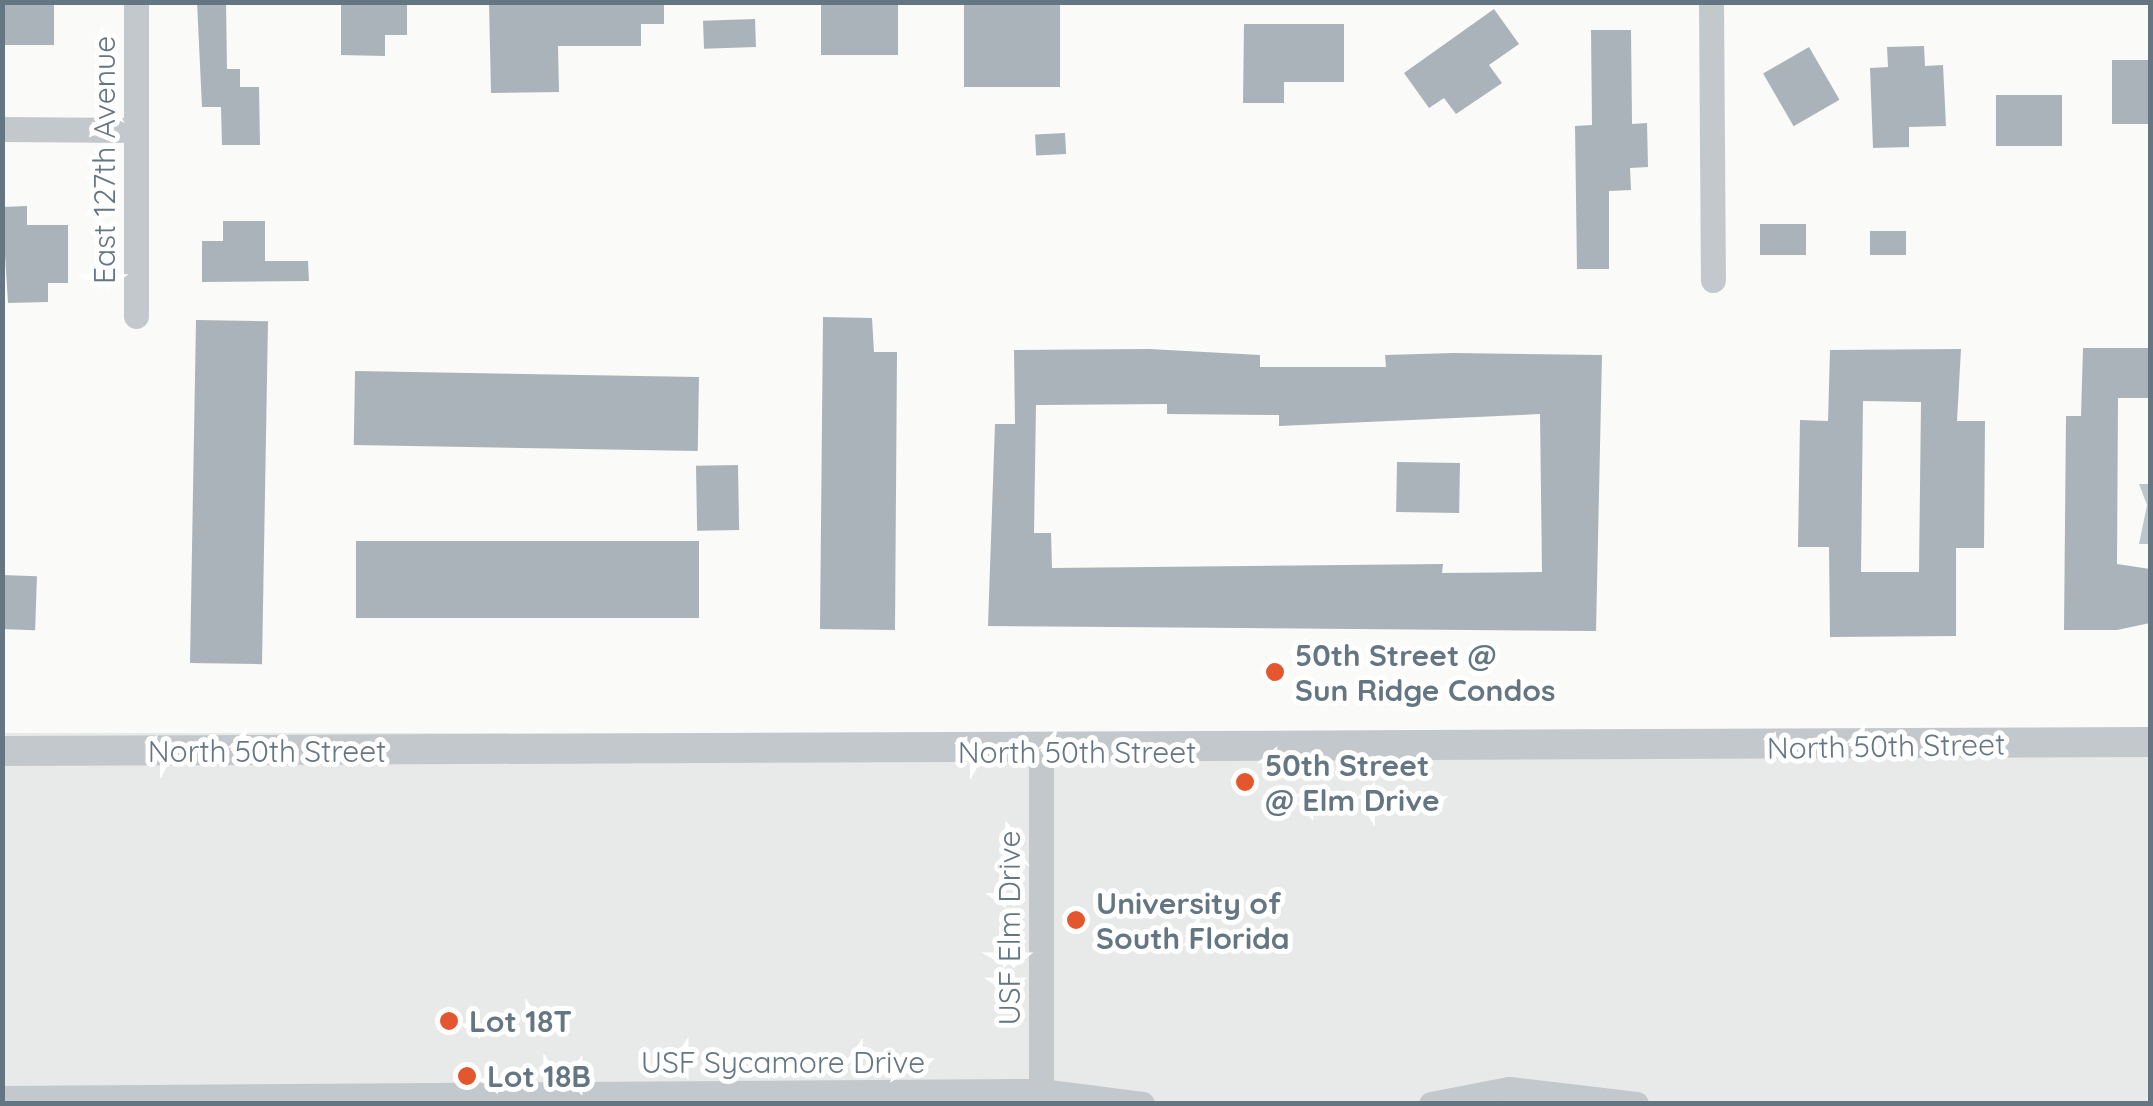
<!DOCTYPE html>
<html>
<head>
<meta charset="utf-8">
<style>
	body { margin:0 }
	#map { position:relative; width:2153px; height:1106px; overflow:hidden; background:#fafaf8; font-family:Quicksand,sans-serif }
	div>[style] { position:absolute }
	[style*='--x'] { left:calc(var(--x)*1px); top:calc(var(--y)*1px); width:calc(var(--w)*1px); rotate:calc(var(--a)*1deg) }
	.built>* { inset:0; background:#e8e9e9; transform-origin:0 0 }
	.water>* { inset:0; background:#bbc7cb }
	.building>* { inset:0; background:#aab3b9; transform-origin:0 0 }
	.minor>* { height:25px; margin:-12.5px; padding:0 12.5px; transform-origin:12.5px; border-radius:12.5px; background:#c3c8cc }
	.tertiary>* { height:30px; margin:-15px; padding:0 15px; transform-origin:15px; border-radius:15px; background:#c3c8cc }
	.dots>* { width:28px; height:28px; translate:-50% -50%; box-sizing:border-box; border:5px solid #fff; border-radius:50% }
	span { translate:-50% -50%; white-space:nowrap; text-align:center; line-height:1.15; -webkit-text-stroke:10px #fff; paint-order:stroke }
	.street-label { font-size:30px; color:#657683 }
	.poi-label { font-size:30px; color:#657683; font-weight:700 }
	.left { translate:0 -50%; text-align:left }
	.frame { position:absolute; inset:0; border:5px solid #657683; pointer-events:none }
</style>
</head>
<body>
<div id="map">
	<div class="built">
		<i style="left:3px;top:733px;width:2147px;height:371px"></i>
	</div>
	<div class="water">
		<i style="clip-path:polygon(2139px 484px,2150px 484px,2150px 544px,2139px 544px,2147px 505px)"></i>
	</div>
	<div class="building">
		<i style="left:2px;top:2px;width:52px;height:43px"></i>
		<i style="clip-path:polygon(197px 2px,226px 2px,227px 69px,240px 69px,240px 87px,259px 87px,260px 145px,222px 145px,221px 107px,202px 107px)"></i>
		<i style="clip-path:polygon(341px 2px,407px 2px,407px 35px,385px 35px,385px 56px,341px 55px)"></i>
		<i style="clip-path:polygon(489px 2px,664px 2px,664px 24px,641px 24px,641px 46px,558px 46px,559px 92px,491px 93px)"></i>
		<i style="left:821px;top:2px;width:77px;height:53px"></i>
		<i style="left:964px;top:2px;width:96px;height:85px"></i>
		<i style="clip-path:polygon(1494px 9px,1519px 44px,1489px 65px,1502px 83px,1456px 114px,1444px 98px,1429px 108px,1404px 73px)"></i>
		<i style="left:755px;top:19px;width:28px;height:52px;rotate:88deg"></i>
		<i style="clip-path:polygon(1244px 24px,1344px 24px,1344px 82px,1284px 82px,1284px 103px,1243px 103px)"></i>
		<i style="clip-path:polygon(1591px 30px,1631px 30px,1632px 124px,1647px 123px,1648px 167px,1630px 168px,1631px 190px,1609px 191px,1609px 269px,1577px 269px,1575px 126px,1592px 125px)"></i>
		<i style="clip-path:polygon(1924px 46px,1925px 66px,1943px 65px,1946px 126px,1909px 127px,1909px 147px,1873px 148px,1870px 68px,1888px 67px,1887px 47px)"></i>
		<i style="left:1809px;top:47px;width:61px;height:53px;rotate:60deg"></i>
		<i style="left:2112px;top:60px;width:38px;height:64px"></i>
		<i style="left:1996px;top:95px;width:66px;height:51px"></i>
		<i style="left:1065px;top:133px;width:21px;height:30px;rotate:87deg"></i>
		<i style="clip-path:polygon(27px 206px,27px 225px,68px 225px,68px 283px,48px 283px,48px 302px,8px 303px,2px 207px)"></i>
		<i style="clip-path:polygon(223px 221px,265px 221px,265px 261px,308px 261px,309px 281px,202px 282px,202px 241px,223px 241px)"></i>
		<i style="left:1760px;top:224px;width:46px;height:31px"></i>
		<i style="left:1870px;top:231px;width:36px;height:24px"></i>
		<i style="clip-path:polygon(823px 317px,872px 318px,874px 352px,897px 352px,895px 630px,820px 629px)"></i>
		<i style="left:196px;top:320px;width:72px;height:343px;rotate:1deg"></i>
		<i style="clip-path:polygon(2083px 348px,2150px 348px,2150px 398px,2118px 398px,2117px 564px,2150px 569px,2150px 623px,2117px 630px,2064px 630px,2066px 416px,2081px 416px)"></i>
		<i style="clip-path:polygon(evenodd,1149px 349px,1260px 355px,1260px 367px,1386px 367px,1385px 355px,1454px 353px,1602px 355px,1596px 631px,988px 626px,995px 424px,1015px 424px,1014px 350px,1149px 349px,1167px 404px,1167px 414px,1279px 415px,1279px 426px,1540px 414px,1542px 572px,1442px 573px,1443px 564px,1052px 568px,1051px 533px,1034px 533px,1036px 405px,1167px 404px)"></i>
		<i style="clip-path:polygon(evenodd,1961px 349px,1957px 421px,1985px 421px,1984px 548px,1956px 548px,1956px 636px,1830px 637px,1829px 547px,1798px 547px,1800px 420px,1828px 421px,1830px 350px,1961px 349px,1863px 401px,1921px 402px,1919px 572px,1861px 572px,1863px 401px)"></i>
		<i style="left:699px;top:377px;width:74px;height:344px;rotate:91deg"></i>
		<i style="left:1397px;top:462px;width:63px;height:50px;rotate:1deg"></i>
		<i style="left:738px;top:465px;width:65px;height:42px;rotate:89deg"></i>
		<i style="left:356px;top:541px;width:343px;height:77px"></i>
		<i style="left:2px;top:575px;width:35px;height:54px;rotate:2deg"></i>
	</div>
	<div class="minor">
		<i style="--x:136;--y:2;--w:314;--a:90"></i>
		<i style="--x:1711;--y:2;--w:278;--a:89.6"></i>
		<i style="--x:2;--y:129;--w:134;--a:0.4"></i>
		<i style="--x:1041;--y:752;--w:352;--a:90"></i>
		<i style="--x:2;--y:1098;--w:1039;--a:-0.39"></i>
		<i style="--x:1041;--y:1091;--w:102;--a:7.3"></i>
		<i style="--x:1431;--y:1104;--w:79;--a:-10.9"></i>
		<i style="--x:1509;--y:1089;--w:128;--a:6.7"></i>
	</div>
	<div class="tertiary">
		<i style="--x:2;--y:751;--w:2148;--a:-0.24"></i>
	</div>
	<div class="dots">
		<i style="left:1275px;top:672px;background:#e4572e"></i>
		<i style="left:1245px;top:782px;background:#e4572e"></i>
		<i style="left:1076px;top:920px;background:#e4572e"></i>
		<i style="left:449px;top:1021px;background:#e4572e"></i>
		<i style="left:467px;top:1076px;background:#e4572e"></i>
	</div>
	<div class="street-label">
		<span style="left:104px;top:160px;rotate:-90deg">East 127th Avenue</span>
		<span style="left:1886px;top:746px;rotate:-1deg">North 50th Street</span>
		<span style="left:267px;top:751px">North 50th Street</span>
		<span style="left:1077px;top:752px">North 50th Street</span>
		<span style="left:1009px;top:928px;rotate:-90deg">USF Elm Drive</span>
		<span style="left:783px;top:1062px">USF Sycamore Drive</span>
	</div>
	<div class="poi-label">
		<span class="left" style="left:1295px;top:672px">50th Street @<br>Sun Ridge Condos</span>
		<span class="left" style="left:1265px;top:782px">50th Street<br>@ Elm Drive</span>
		<span class="left" style="left:1096px;top:920px">University of<br>South Florida</span>
		<span class="left" style="left:469px;top:1021px">Lot 18T</span>
		<span class="left" style="left:487px;top:1076px">Lot 18B</span>
	</div>
	<div class="frame"></div>
</div>
</body>
</html>
